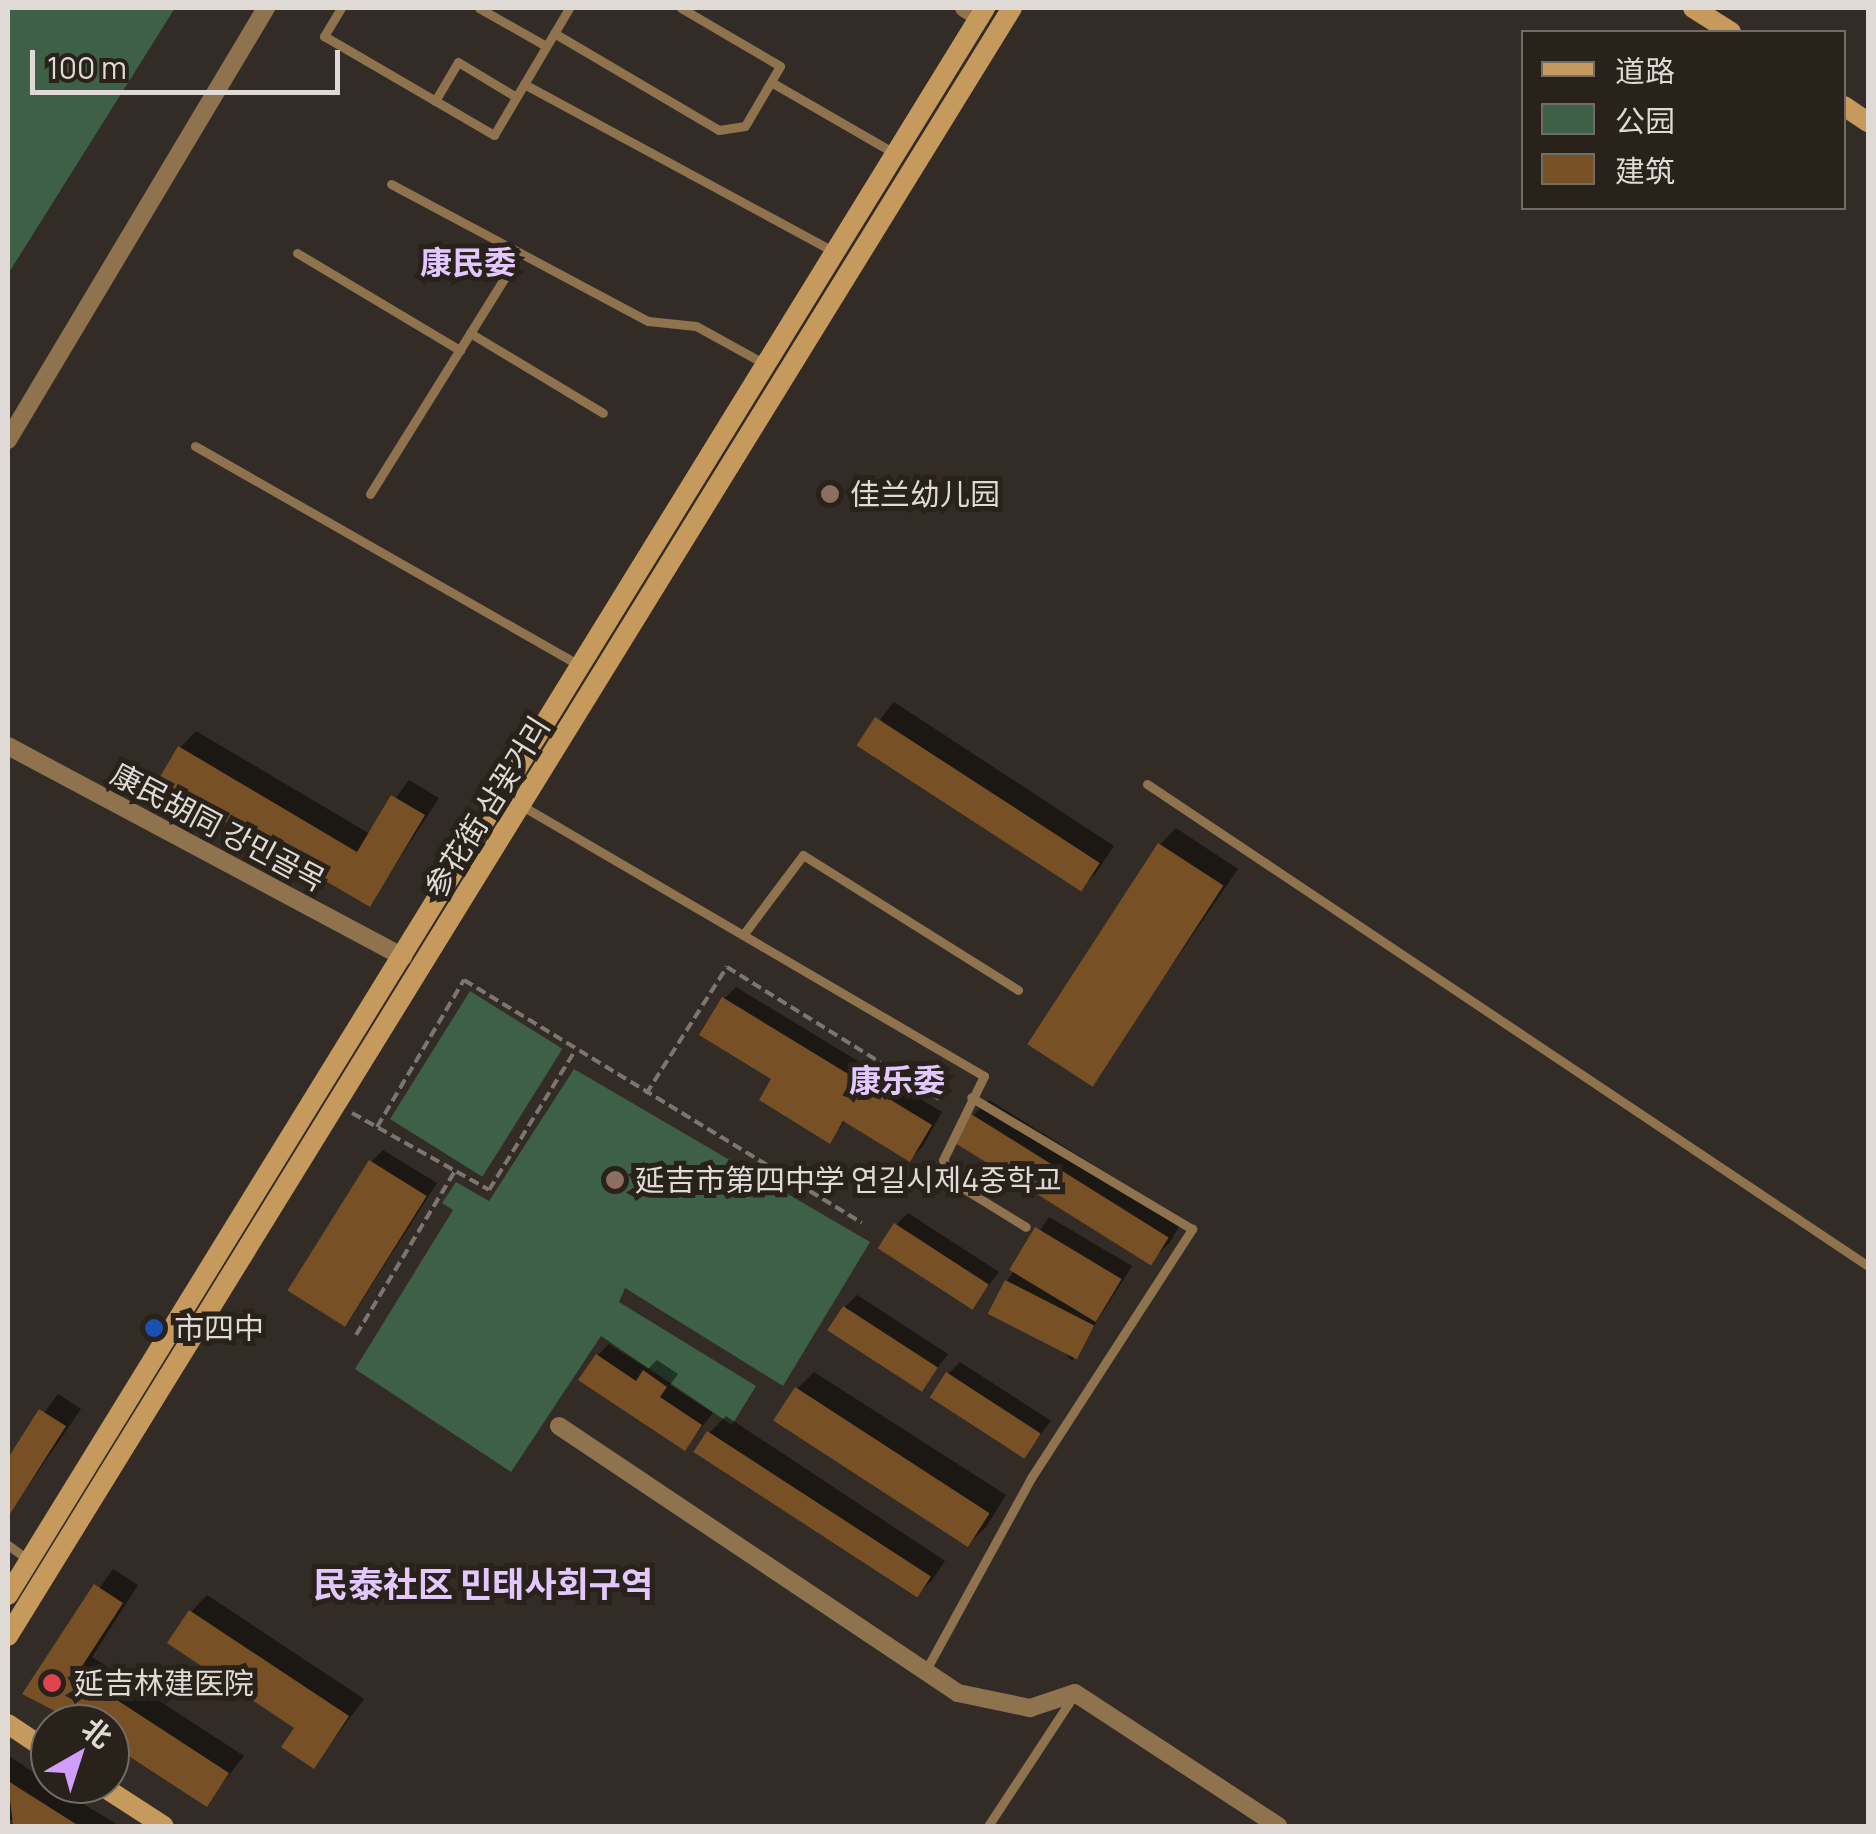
<!DOCTYPE html>
<html>
<head>
<meta charset="utf-8">
<style>
	body { margin:0 }
	#map { position:relative; width:1876px; height:1834px; overflow:hidden; background:#332b25; font-family:Manrope,"Noto Sans SC","Noto Sans KR",sans-serif }
	div>[style] { position:absolute }
	[style*='--x'] { left:calc(var(--x)*1px); top:calc(var(--y)*1px); width:calc(var(--w)*1px); rotate:calc(var(--a)*1deg) }
	.green>* { inset:0; background:#3d6046; transform-origin:0 0 }
	.shadow>* { inset:0; background:#0007 }
	.building>* { inset:0; background:#785026; transform-origin:0 0 }
	.path>* { height:4px; margin-top:-2px; transform-origin:0; background:repeating-linear-gradient(90deg,#7c7570 0 10px,transparent 0 15px) }
	.lane>* { height:9px; margin:-4.5px; padding:0 4.5px; transform-origin:4.5px; border-radius:4.5px; background:#8e734e }
	.street>* { height:18px; margin:-9px; padding:0 9px; transform-origin:9px; border-radius:9px; background:#8e734e }
	.secondary>* { height:20px; margin:-10px; padding:0 10px; transform-origin:10px; border-radius:10px; background:#c6995d }
	.dots>* { width:28px; height:28px; translate:-50% -50%; box-sizing:border-box; border:5px solid #29221b; border-radius:50% }
	span { translate:-50% -50%; white-space:nowrap; text-align:center; line-height:1.15; -webkit-text-stroke:10px #29221b; paint-order:stroke }
	.poi-label { font-size:30px; color:#dfdad6 }
	.left { translate:0 -50%; text-align:left }
	.street-label { font-size:30px; color:#dfdad6 }
	.neighbourhood-label { font-size:32px; color:#e3c8fe; font-weight:700 }
	.quarter-label { font-size:35px; color:#e3c8fe; font-weight:700 }
	.frame { position:absolute; inset:0; border:10px solid #dfdad6; pointer-events:none }
	.legend { position:absolute; left:1521px; top:30px; width:325px; height:180px; box-sizing:border-box; background:#29221b; border:2px solid #726c66; margin:0; padding:12px 18px; list-style:none; font-size:30px; color:#dfdad6 }
	.legend li { display:flex; align-items:center; gap:20px; height:50px }
	.legend b { width:50px; border:2px solid #726c66 }
	.north { position:absolute; left:30px; top:1704px; width:100px; height:100px; box-sizing:border-box; background:#29221b; border:2px solid #726c66; border-radius:50%; rotate:39deg; font-size:28px; font-weight:700; line-height:40px; text-align:center; color:#dfdad6 }
	.north::after { content:''; display:block; margin:auto; width:35px; height:45px; background:#d19dfe; clip-path:polygon(50% 0,100% 100%,50% 72%,0 100%) }
	.scale { position:absolute; left:30px; top:50px; width:310px; height:45px; box-sizing:border-box; border:5px solid #dfdad6; border-top:0; padding-left:12px; font-size:30px; line-height:35px; white-space:nowrap; color:#dfdad6; -webkit-text-stroke:8px #29221b; paint-order:stroke }
</style>
</head>
<body>
<div id="map">
	<div class="green">
		<i style="clip-path:polygon(8px 8px,175px 8px,8px 274px)"></i>
		<i style="left:470px;top:991px;width:109px;height:151px;rotate:32deg"></i>
		<i style="clip-path:polygon(574px 1069px,870px 1242px,783px 1386px,625px 1288px,619px 1302px,756px 1386px,732px 1425px,601px 1336px,511px 1472px,355px 1369px,453px 1210px,442px 1203px,456px 1182px,489px 1201px)"></i>
	</div>
	<div class="shadow">
		<i style="clip-path:polygon(894px 702px,1114px 846px,1096px 873px,1080px 889px,860px 745px)"></i>
		<i style="clip-path:polygon(196px 731px,370px 834px,409px 780px,439px 798px,370px 904px,180px 748px)"></i>
		<i style="clip-path:polygon(1176px 828px,1238px 869px,1091px 1083px,1160px 845px)"></i>
		<i style="clip-path:polygon(736px 987px,942px 1112px,922px 1147px,910px 1159px,846px 1120px,830px 1140px,724px 999px)"></i>
		<i style="clip-path:polygon(989px 1100px,1183px 1220px,1170px 1242px,1154px 1258px,973px 1116px)"></i>
		<i style="clip-path:polygon(383px 1150px,437px 1183px,347px 1324px,371px 1162px)"></i>
		<i style="clip-path:polygon(908px 1213px,999px 1272px,973px 1306px,896px 1225px)"></i>
		<i style="clip-path:polygon(1049px 1217px,1132px 1266px,1072px 1361px,1007px 1281px)"></i>
		<i style="clip-path:polygon(857px 1295px,948px 1354px,922px 1388px,845px 1307px)"></i>
		<i style="clip-path:polygon(609px 1344px,648px 1369px,657px 1360px,678px 1374px,670px 1385px,713px 1413px,685px 1448px,597px 1356px)"></i>
		<i style="clip-path:polygon(960px 1362px,1051px 1421px,1025px 1455px,948px 1374px)"></i>
		<i style="clip-path:polygon(814px 1372px,1006px 1495px,986px 1527px,969px 1543px,797px 1389px)"></i>
		<i style="clip-path:polygon(58px 1394px,81px 1409px,8px 1515px,8px 1462px)"></i>
		<i style="clip-path:polygon(726px 1416px,945px 1561px,932px 1580px,916px 1596px,709px 1433px)"></i>
		<i style="clip-path:polygon(113px 1569px,138px 1585px,92px 1657px,244px 1756px,206px 1804px,110px 1745px,110px 1724px,76px 1724px,26px 1693px)"></i>
		<i style="clip-path:polygon(207px 1595px,364px 1699px,314px 1766px,298px 1727px,191px 1612px)"></i>
		<i style="clip-path:polygon(8px 1755px,50px 1784px,120px 1826px,8px 1820px)"></i>
	</div>
	<div class="building">
		<i style="left:875px;top:717px;width:268px;height:34px;rotate:33deg"></i>
		<i style="clip-path:polygon(178px 746px,357px 852px,391px 795px,425px 815px,370px 907px,157px 782px)"></i>
		<i style="left:1158px;top:843px;width:78px;height:240px;rotate:33deg"></i>
		<i style="clip-path:polygon(722px 997px,932px 1125px,910px 1162px,843px 1121px,830px 1144px,759px 1100px,771px 1079px,699px 1035px)"></i>
		<i style="left:971px;top:1114px;width:233px;height:33px;rotate:32deg"></i>
		<i style="left:369px;top:1160px;width:68px;height:154px;rotate:32deg"></i>
		<i style="left:894px;top:1223px;width:113px;height:30px;rotate:33deg"></i>
		<i style="left:1035px;top:1227px;width:101px;height:50px;rotate:31deg"></i>
		<i style="left:1005px;top:1280px;width:100px;height:38px;rotate:27deg"></i>
		<i style="left:843px;top:1306px;width:113px;height:29px;rotate:33deg"></i>
		<i style="clip-path:polygon(596px 1354px,636px 1381px,643px 1370px,667px 1387px,660px 1397px,702px 1425px,685px 1451px,578px 1380px)"></i>
		<i style="left:946px;top:1372px;width:113px;height:30px;rotate:33deg"></i>
		<i style="left:795px;top:1387px;width:232px;height:40px;rotate:33deg"></i>
		<i style="clip-path:polygon(39px 1409px,66px 1426px,8px 1517px,8px 1458px)"></i>
		<i style="left:707px;top:1431px;width:267px;height:25px;rotate:33deg"></i>
		<i style="clip-path:polygon(94px 1584px,123px 1603px,77px 1674px,229px 1773px,207px 1807px,110px 1744px,110px 1724px,80px 1724px,22px 1694px)"></i>
		<i style="clip-path:polygon(189px 1610px,349px 1716px,314px 1769px,281px 1747px,294px 1728px,167px 1643px)"></i>
		<i style="clip-path:polygon(8px 1781px,79px 1826px,13px 1826px)"></i>
	</div>
	<div class="path">
		<i style="--x:646;--y:1094;--w:151;--a:-57.5"></i>
		<i style="--x:727;--y:967;--w:252;--a:31.9"></i>
		<i style="--x:352;--y:1113;--w:157;--a:29.3"></i>
		<i style="--x:489;--y:1190;--w:163;--a:-58.3"></i>
		<i style="--x:377;--y:1127;--w:171;--a:-59.4"></i>
		<i style="--x:464;--y:980;--w:466;--a:31.4"></i>
		<i style="--x:356;--y:1335;--w:192;--a:-58.9"></i>
	</div>
	<div class="lane">
		<i style="--x:341;--y:8;--w:33;--a:121"></i>
		<i style="--x:324;--y:36;--w:197;--a:30.2"></i>
		<i style="--x:494;--y:135;--w:147;--a:-59.4"></i>
		<i style="--x:479;--y:8;--w:77;--a:29.6"></i>
		<i style="--x:554;--y:33;--w:191;--a:30.5"></i>
		<i style="--x:719;--y:130;--w:26;--a:-9"></i>
		<i style="--x:745;--y:126;--w:69;--a:-59.7"></i>
		<i style="--x:780;--y:66;--w:115;--a:-149.6"></i>
		<i style="--x:771;--y:82;--w:142;--a:30"></i>
		<i style="--x:524;--y:84;--w:351;--a:28.4"></i>
		<i style="--x:435;--y:101;--w:45;--a:-59.5"></i>
		<i style="--x:458;--y:62;--w:68;--a:31.1"></i>
		<i style="--x:391;--y:184;--w:291;--a:28.1"></i>
		<i style="--x:648;--y:321;--w:48;--a:5.9"></i>
		<i style="--x:696;--y:326;--w:81;--a:28.8"></i>
		<i style="--x:297;--y:253;--w:190;--a:30.8"></i>
		<i style="--x:470;--y:333;--w:155;--a:31"></i>
		<i style="--x:195;--y:446;--w:443;--a:29.7"></i>
		<i style="--x:370;--y:494;--w:278;--a:-58.1"></i>
		<i style="--x:1147;--y:784;--w:867;--a:33.76"></i>
		<i style="--x:524;--y:807;--w:533;--a:30.32"></i>
		<i style="--x:984;--y:1076;--w:93;--a:116"></i>
		<i style="--x:943;--y:1160;--w:32;--a:56"></i>
		<i style="--x:961;--y:1187;--w:76;--a:31.6"></i>
		<i style="--x:743;--y:935;--w:100;--a:-53.1"></i>
		<i style="--x:803;--y:855;--w:254;--a:32.1"></i>
		<i style="--x:8;--y:1545;--w:26;--a:36"></i>
		<i style="--x:927;--y:1668;--w:217;--a:-61.3"></i>
		<i style="--x:1031;--y:1478;--w:297;--a:-57.1"></i>
		<i style="--x:1192;--y:1229;--w:257;--a:-149.2"></i>
		<i style="--x:988;--y:1826;--w:157;--a:-56.7"></i>
	</div>
	<div class="street">
		<i style="--x:964;--y:8;--w:17;--a:31"></i>
		<i style="--x:8;--y:440;--w:503;--a:-59.15"></i>
		<i style="--x:8;--y:746;--w:448;--a:28.1"></i>
		<i style="--x:559;--y:1426;--w:480;--a:33.8"></i>
		<i style="--x:958;--y:1693;--w:74;--a:11.8"></i>
		<i style="--x:1030;--y:1708;--w:47;--a:-18.4"></i>
		<i style="--x:1075;--y:1693;--w:243;--a:33.2"></i>
	</div>
	<div class="secondary">
		<i style="--x:1693;--y:8;--w:45;--a:32.3"></i>
		<i style="--x:1844;--y:106;--w:29;--a:34"></i>
		<i style="--x:8;--y:1595;--w:1864;--a:-58.38"></i>
		<i style="--x:8;--y:1636;--w:1913;--a:-58.34"></i>
		<i style="--x:8;--y:1724;--w:50;--a:33.7"></i>
		<i style="--x:99;--y:1784;--w:77;--a:32.9"></i>
	</div>
	<div class="dots">
		<i style="left:830px;top:494px;background:#8d6e63"></i>
		<i style="left:615px;top:1180px;background:#8d6e63"></i>
		<i style="left:154px;top:1328px;background:#1a4fb4"></i>
		<i style="left:52px;top:1683px;background:#e0444e"></i>
	</div>
	<div class="poi-label">
		<span class="left" style="left:850px;top:494px">佳兰幼儿园</span>
		<span class="left" style="left:635px;top:1180px">延吉市第四中学 연길시제4중학교</span>
		<span class="left" style="left:174px;top:1328px">市四中</span>
		<span class="left" style="left:74px;top:1683px">延吉林建医院</span>
	</div>
	<div class="street-label">
		<span style="left:487px;top:807px;rotate:-58deg">参花街 삼꽃거리</span>
		<span style="left:218px;top:827px;rotate:28deg">康民胡同 강민골목</span>
	</div>
	<div class="neighbourhood-label">
		<span style="left:468px;top:262px">康民委</span>
		<span style="left:897px;top:1080px">康乐委</span>
	</div>
	<div class="quarter-label">
		<span style="left:483px;top:1584px">民泰社区 민태사회구역</span>
	</div>
	<div class="frame"></div>
	<ul class="legend">
	<li><b style="height:12px;background:#c6995d"></b>道路</li>
	<li><b style="height:28px;background:#3d6046"></b>公园</li>
	<li><b style="height:28px;background:#785026"></b>建筑</li>
	</ul>
	<div class="north">北</div>
	<div class="scale">100 m</div>
</div>
</body>
</html>
